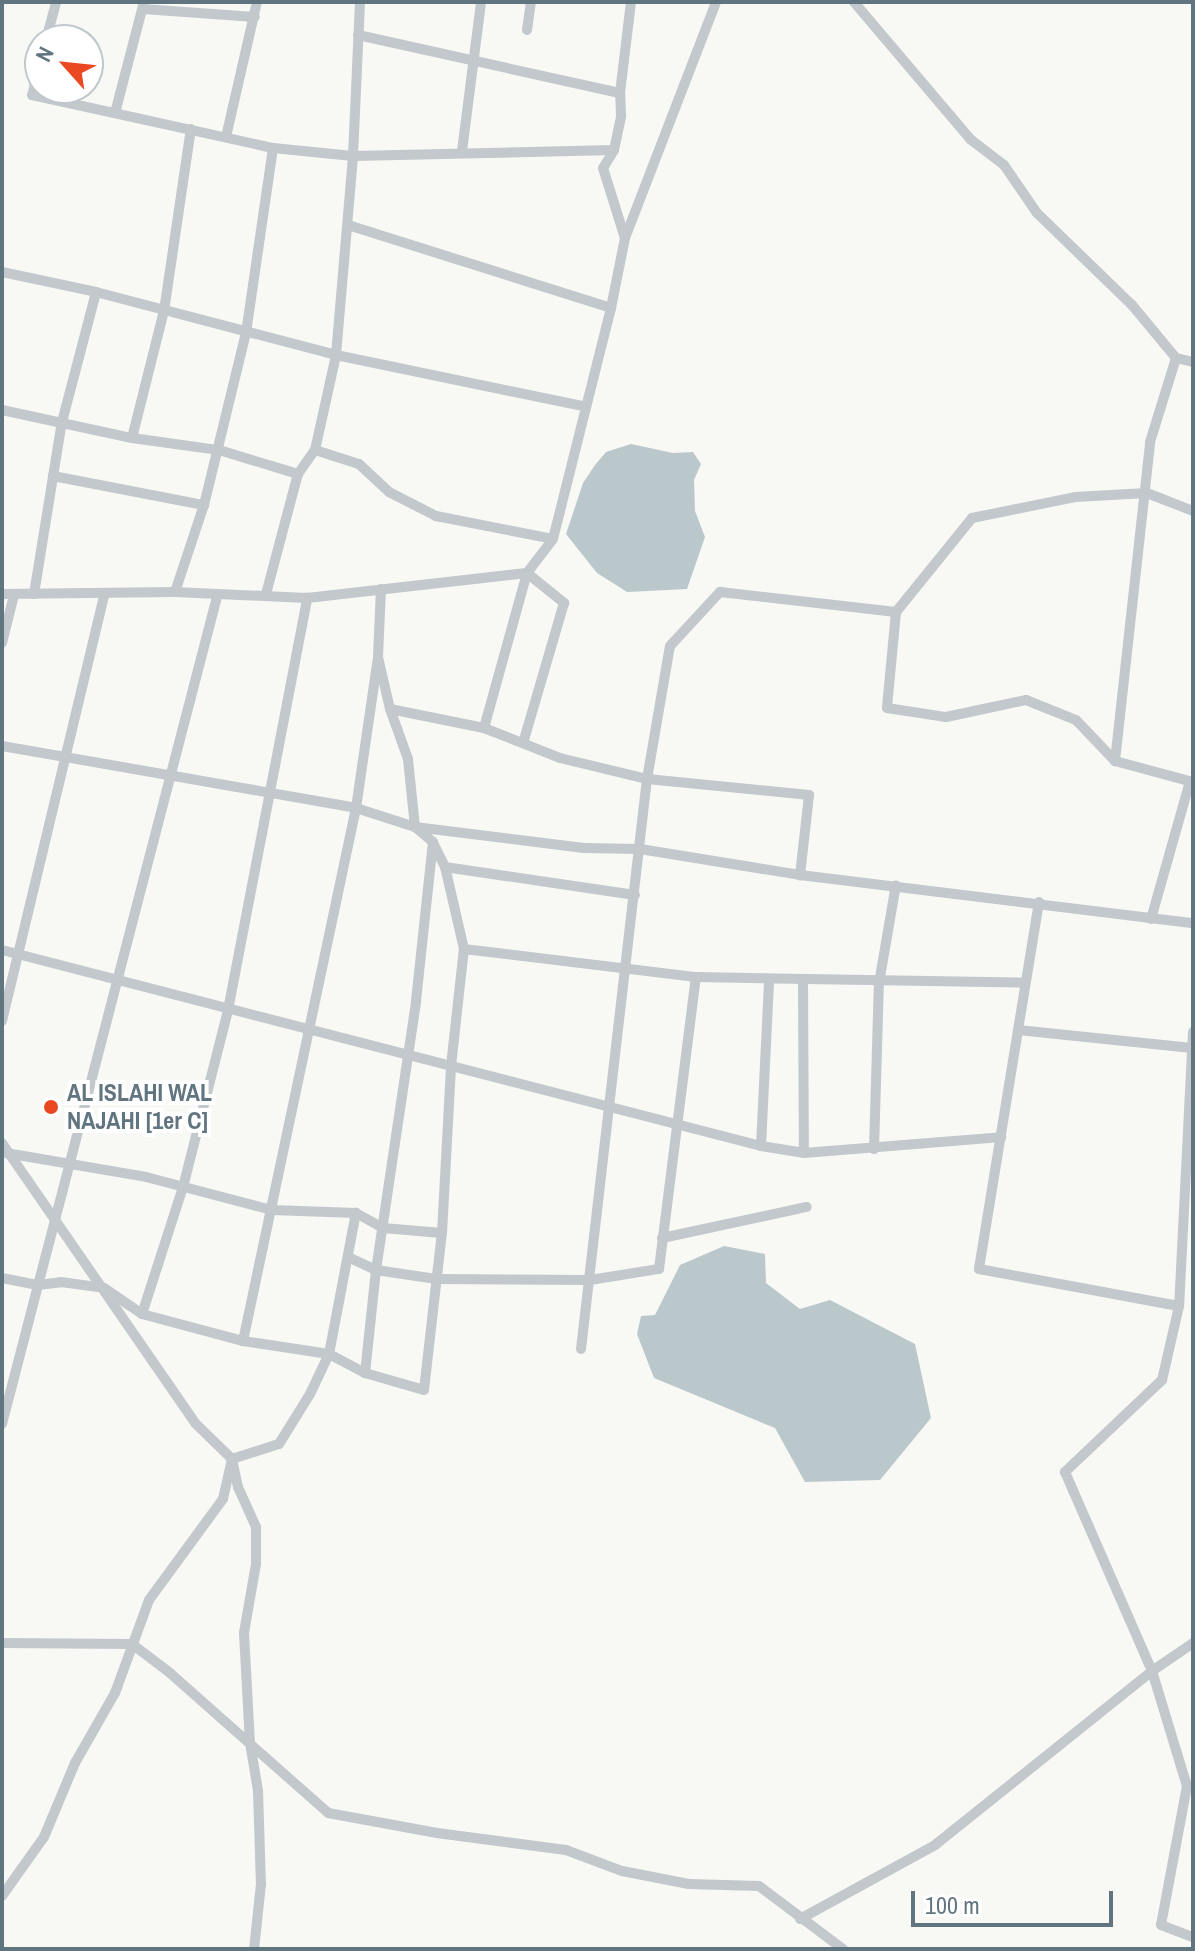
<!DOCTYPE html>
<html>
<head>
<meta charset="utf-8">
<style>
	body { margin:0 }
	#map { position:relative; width:1195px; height:1951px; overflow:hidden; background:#f8f8f5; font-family:"Archivo Narrow",sans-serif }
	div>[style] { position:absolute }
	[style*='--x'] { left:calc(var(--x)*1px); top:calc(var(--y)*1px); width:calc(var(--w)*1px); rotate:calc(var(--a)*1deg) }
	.water>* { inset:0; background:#bbc8cb }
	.minor>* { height:10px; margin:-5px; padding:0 5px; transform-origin:5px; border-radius:5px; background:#c2c8cb }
	.dots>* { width:22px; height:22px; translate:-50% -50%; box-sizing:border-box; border:4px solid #fff; border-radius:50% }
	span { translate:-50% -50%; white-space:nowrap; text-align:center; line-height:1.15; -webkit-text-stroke:8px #fff; paint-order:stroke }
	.poi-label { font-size:24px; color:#617581; font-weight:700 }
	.left { translate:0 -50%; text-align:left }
	.frame { position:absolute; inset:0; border:4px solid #617581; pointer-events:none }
	.north { position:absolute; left:24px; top:24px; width:80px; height:80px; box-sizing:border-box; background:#fff; border:2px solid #c0c8cd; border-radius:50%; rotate:297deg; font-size:22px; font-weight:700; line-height:32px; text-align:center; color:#617581 }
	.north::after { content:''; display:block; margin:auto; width:28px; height:36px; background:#ea4822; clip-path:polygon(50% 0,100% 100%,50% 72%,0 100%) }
	.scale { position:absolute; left:911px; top:1891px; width:202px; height:36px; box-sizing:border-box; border:4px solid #617581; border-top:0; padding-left:10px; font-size:24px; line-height:28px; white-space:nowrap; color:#617581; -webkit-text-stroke:6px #fff; paint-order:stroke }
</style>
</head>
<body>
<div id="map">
	<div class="water">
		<i style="clip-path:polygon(631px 444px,673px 453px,693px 452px,701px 464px,694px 480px,695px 511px,705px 537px,687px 589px,627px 592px,597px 573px,566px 534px,583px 483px,595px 465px,606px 452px)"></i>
		<i style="clip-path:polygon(724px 1246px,765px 1254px,766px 1283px,800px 1309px,830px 1300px,915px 1344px,931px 1418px,880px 1480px,805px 1482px,775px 1428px,654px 1378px,637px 1334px,641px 1316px,655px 1315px,680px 1265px)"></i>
	</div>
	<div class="minor">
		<i style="--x:854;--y:2;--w:180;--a:49.7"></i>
		<i style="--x:970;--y:139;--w:43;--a:37.4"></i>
		<i style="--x:1004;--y:165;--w:58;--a:55.5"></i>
		<i style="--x:1037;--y:213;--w:132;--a:44.1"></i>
		<i style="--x:1132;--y:305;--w:69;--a:50.3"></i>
		<i style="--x:1176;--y:358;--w:17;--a:13"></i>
		<i style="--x:143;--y:9;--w:112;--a:4.1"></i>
		<i style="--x:527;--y:30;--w:28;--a:-82"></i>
		<i style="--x:358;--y:35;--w:268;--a:12.5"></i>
		<i style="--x:46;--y:40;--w:39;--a:-75"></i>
		<i style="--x:40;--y:64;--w:32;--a:104"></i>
		<i style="--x:32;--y:95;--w:247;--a:12.4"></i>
		<i style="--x:273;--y:148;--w:80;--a:5.7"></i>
		<i style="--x:353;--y:156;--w:261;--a:-1.3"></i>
		<i style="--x:614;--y:150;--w:21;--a:121"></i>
		<i style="--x:603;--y:168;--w:73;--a:72.6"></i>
		<i style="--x:625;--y:238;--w:71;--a:101.3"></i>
		<i style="--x:611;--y:308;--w:238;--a:104.1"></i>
		<i style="--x:553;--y:539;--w:43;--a:127.4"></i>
		<i style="--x:527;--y:573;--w:161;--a:105.5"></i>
		<i style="--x:115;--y:113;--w:115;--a:-75.4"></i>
		<i style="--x:226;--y:137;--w:139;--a:-77.1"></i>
		<i style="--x:614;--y:150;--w:35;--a:-78"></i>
		<i style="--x:621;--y:116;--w:23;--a:-92"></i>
		<i style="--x:620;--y:93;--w:92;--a:-83.1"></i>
		<i style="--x:462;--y:151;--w:150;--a:-82.7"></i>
		<i style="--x:348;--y:225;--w:276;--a:17.5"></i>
		<i style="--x:625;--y:238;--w:253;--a:-68.9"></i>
		<i style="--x:2;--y:272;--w:96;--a:12"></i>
		<i style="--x:96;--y:292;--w:248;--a:14.7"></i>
		<i style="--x:336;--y:355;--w:255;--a:11.7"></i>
		<i style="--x:2;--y:410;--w:133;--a:12.2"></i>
		<i style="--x:132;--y:438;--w:88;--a:7.9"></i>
		<i style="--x:219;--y:450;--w:83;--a:16.9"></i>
		<i style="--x:132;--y:438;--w:131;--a:-75.9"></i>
		<i style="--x:164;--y:311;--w:184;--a:-81.6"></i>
		<i style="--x:315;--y:450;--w:46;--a:17.7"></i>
		<i style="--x:359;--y:464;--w:41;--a:43"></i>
		<i style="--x:389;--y:492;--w:53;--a:27.1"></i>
		<i style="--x:436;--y:516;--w:119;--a:11.1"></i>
		<i style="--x:53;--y:476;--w:154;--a:10.9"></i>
		<i style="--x:175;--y:592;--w:92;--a:-71.6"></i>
		<i style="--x:204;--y:505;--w:177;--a:-76.3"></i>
		<i style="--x:246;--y:333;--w:187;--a:-81.7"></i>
		<i style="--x:2;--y:594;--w:173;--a:-0.7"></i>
		<i style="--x:175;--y:592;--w:132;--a:2.6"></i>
		<i style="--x:307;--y:598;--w:221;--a:-6.5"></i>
		<i style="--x:527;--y:573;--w:48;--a:39"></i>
		<i style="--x:564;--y:603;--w:146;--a:106.3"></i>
		<i style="--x:34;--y:594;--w:174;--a:-80.8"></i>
		<i style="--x:62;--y:422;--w:134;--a:-75.3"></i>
		<i style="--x:266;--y:594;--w:124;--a:-75.1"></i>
		<i style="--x:298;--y:474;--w:29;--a:-55"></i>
		<i style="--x:315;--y:450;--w:97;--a:-77.5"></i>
		<i style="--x:336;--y:355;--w:200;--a:-85.1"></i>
		<i style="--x:353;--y:156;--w:154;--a:-87.4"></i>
		<i style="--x:896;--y:612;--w:96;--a:95.4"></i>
		<i style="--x:887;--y:708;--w:60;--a:8.7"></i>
		<i style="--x:946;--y:717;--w:82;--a:-12"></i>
		<i style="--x:1026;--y:700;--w:54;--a:21.8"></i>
		<i style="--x:1076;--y:720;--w:57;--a:46.4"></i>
		<i style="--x:1115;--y:761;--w:81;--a:15.1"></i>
		<i style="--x:2;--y:643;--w:49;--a:-76"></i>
		<i style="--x:390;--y:709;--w:96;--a:11.4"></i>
		<i style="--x:484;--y:728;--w:82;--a:21.5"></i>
		<i style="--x:560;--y:758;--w:89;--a:13.6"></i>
		<i style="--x:647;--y:779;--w:163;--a:5.6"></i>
		<i style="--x:809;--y:795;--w:81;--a:96.4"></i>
		<i style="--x:2;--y:746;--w:359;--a:9.9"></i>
		<i style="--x:356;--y:808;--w:62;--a:17.9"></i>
		<i style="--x:415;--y:827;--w:170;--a:7.1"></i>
		<i style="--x:584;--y:848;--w:56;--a:1"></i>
		<i style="--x:640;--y:849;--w:162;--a:9.2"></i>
		<i style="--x:800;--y:875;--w:396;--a:7"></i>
		<i style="--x:1115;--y:761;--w:321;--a:-83.7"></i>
		<i style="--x:1150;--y:442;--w:88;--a:-72.8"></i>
		<i style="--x:445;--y:867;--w:192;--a:8.4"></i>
		<i style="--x:1039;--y:902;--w:372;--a:99.3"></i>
		<i style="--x:979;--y:1269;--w:203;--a:10.5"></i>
		<i style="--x:1151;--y:919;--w:143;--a:-74.2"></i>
		<i style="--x:464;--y:949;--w:234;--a:6.9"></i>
		<i style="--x:696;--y:977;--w:329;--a:1"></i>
		<i style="--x:2;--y:950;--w:784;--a:14.48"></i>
		<i style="--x:761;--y:1146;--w:44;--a:9.2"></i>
		<i style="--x:804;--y:1153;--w:198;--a:-4.6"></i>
		<i style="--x:803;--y:981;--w:172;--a:89.7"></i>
		<i style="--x:2;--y:1021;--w:438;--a:-76.5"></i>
		<i style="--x:1018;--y:1030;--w:175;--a:5.9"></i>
		<i style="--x:1193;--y:1032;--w:274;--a:92.9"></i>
		<i style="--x:1179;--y:1306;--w:76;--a:102.9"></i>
		<i style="--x:1162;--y:1380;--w:134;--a:136.5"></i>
		<i style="--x:1065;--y:1472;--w:217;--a:66.4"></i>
		<i style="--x:1152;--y:1671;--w:120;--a:73.1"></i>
		<i style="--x:1187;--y:1786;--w:141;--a:100.6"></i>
		<i style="--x:1161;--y:1925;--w:34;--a:21"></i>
		<i style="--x:2;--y:1143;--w:341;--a:55.4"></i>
		<i style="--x:196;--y:1424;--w:50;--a:44.2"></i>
		<i style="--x:232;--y:1459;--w:29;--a:78"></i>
		<i style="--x:238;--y:1487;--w:44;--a:65.8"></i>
		<i style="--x:256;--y:1527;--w:37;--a:90"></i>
		<i style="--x:256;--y:1564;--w:70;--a:99.9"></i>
		<i style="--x:244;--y:1633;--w:110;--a:86.9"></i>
		<i style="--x:250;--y:1743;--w:49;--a:80.5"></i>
		<i style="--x:258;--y:1791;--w:93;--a:88.2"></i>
		<i style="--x:261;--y:1884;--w:65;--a:96.1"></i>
		<i style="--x:761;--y:1146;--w:166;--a:-87.2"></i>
		<i style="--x:874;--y:1149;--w:166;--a:-88.3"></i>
		<i style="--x:879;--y:983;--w:99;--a:-80.2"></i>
		<i style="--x:6;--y:1153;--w:142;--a:9.7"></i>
		<i style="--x:146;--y:1177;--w:130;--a:14.7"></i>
		<i style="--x:272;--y:1210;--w:84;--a:2"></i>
		<i style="--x:356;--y:1213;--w:31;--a:29"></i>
		<i style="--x:383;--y:1228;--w:59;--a:4.8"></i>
		<i style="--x:662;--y:1238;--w:148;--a:-12.1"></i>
		<i style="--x:348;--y:1257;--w:31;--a:25"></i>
		<i style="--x:376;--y:1270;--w:61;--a:8.5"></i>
		<i style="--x:436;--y:1279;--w:154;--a:0.4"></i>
		<i style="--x:590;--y:1280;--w:70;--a:-9.1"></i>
		<i style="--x:659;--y:1269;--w:294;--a:-82.8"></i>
		<i style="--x:2;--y:1278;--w:37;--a:11"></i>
		<i style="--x:38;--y:1285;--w:23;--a:-7"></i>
		<i style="--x:61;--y:1282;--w:43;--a:7.9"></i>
		<i style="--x:104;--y:1288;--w:46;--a:34.4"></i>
		<i style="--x:142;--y:1314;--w:105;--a:15"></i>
		<i style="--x:243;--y:1341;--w:87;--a:8.6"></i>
		<i style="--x:329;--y:1354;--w:41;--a:27.8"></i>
		<i style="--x:365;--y:1373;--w:61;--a:16.1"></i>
		<i style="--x:424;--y:1390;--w:158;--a:-83.5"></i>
		<i style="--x:442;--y:1233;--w:167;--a:-86.9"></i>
		<i style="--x:451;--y:1066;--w:118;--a:-83.7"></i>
		<i style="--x:464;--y:949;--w:84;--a:-103"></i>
		<i style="--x:445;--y:867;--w:28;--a:-116"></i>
		<i style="--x:433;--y:842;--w:23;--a:-140"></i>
		<i style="--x:415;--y:827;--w:68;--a:-95.9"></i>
		<i style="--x:408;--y:759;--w:53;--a:-109.8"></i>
		<i style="--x:390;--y:709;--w:53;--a:-103"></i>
		<i style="--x:142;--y:1314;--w:133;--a:-72.1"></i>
		<i style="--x:183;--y:1187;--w:183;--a:-75.7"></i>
		<i style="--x:228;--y:1010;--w:420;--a:-79.1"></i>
		<i style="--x:243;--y:1341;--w:545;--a:-78.03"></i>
		<i style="--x:356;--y:808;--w:153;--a:-81.7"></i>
		<i style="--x:378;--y:657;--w:68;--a:-87.5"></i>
		<i style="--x:581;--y:1349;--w:574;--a:-83.4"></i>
		<i style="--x:647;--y:779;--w:135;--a:-80.2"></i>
		<i style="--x:670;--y:646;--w:74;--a:-47.2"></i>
		<i style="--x:720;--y:592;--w:177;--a:6.5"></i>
		<i style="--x:896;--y:612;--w:121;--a:-51"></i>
		<i style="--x:972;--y:518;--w:105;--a:-11.5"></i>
		<i style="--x:1075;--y:497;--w:72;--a:-3.2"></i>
		<i style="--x:1147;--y:493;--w:49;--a:21.4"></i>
		<i style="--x:365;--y:1373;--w:104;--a:-83.9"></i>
		<i style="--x:376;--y:1270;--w:272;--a:-81.5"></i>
		<i style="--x:416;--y:1001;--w:159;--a:-83.9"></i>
		<i style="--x:2;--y:1424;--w:854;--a:-75.43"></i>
		<i style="--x:2;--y:1643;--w:130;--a:0.4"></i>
		<i style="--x:132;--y:1644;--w:48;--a:37.3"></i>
		<i style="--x:170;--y:1673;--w:211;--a:41.5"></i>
		<i style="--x:328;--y:1813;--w:111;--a:10.4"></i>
		<i style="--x:437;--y:1833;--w:130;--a:7.5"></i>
		<i style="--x:566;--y:1850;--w:60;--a:20.6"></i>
		<i style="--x:622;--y:1871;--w:68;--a:11"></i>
		<i style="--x:689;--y:1884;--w:70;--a:1.6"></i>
		<i style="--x:759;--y:1886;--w:105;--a:36.9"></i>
		<i style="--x:2;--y:1896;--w:72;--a:-54.6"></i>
		<i style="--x:44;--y:1837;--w:80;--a:-67.3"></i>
		<i style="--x:75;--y:1763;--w:81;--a:-60.3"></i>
		<i style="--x:115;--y:1693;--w:99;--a:-69.9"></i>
		<i style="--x:149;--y:1600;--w:125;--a:-53.8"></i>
		<i style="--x:223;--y:1499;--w:41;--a:-77.3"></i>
		<i style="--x:232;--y:1459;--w:49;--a:-17.7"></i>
		<i style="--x:279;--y:1444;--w:59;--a:-58.2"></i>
		<i style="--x:310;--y:1394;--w:44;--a:-64.6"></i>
		<i style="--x:329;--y:1354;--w:144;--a:-79.2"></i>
		<i style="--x:800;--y:1919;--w:154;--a:-28.7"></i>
		<i style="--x:935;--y:1845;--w:278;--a:-38.7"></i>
		<i style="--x:1152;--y:1671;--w:50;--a:-34.3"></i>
	</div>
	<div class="dots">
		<i style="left:51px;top:1107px;background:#ea4822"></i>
	</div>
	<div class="poi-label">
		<span class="left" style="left:67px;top:1107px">AL ISLAHI WAL<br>NAJAHI [1er C]</span>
	</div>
	<div class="frame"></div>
	<div class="north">N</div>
	<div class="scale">100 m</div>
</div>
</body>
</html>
